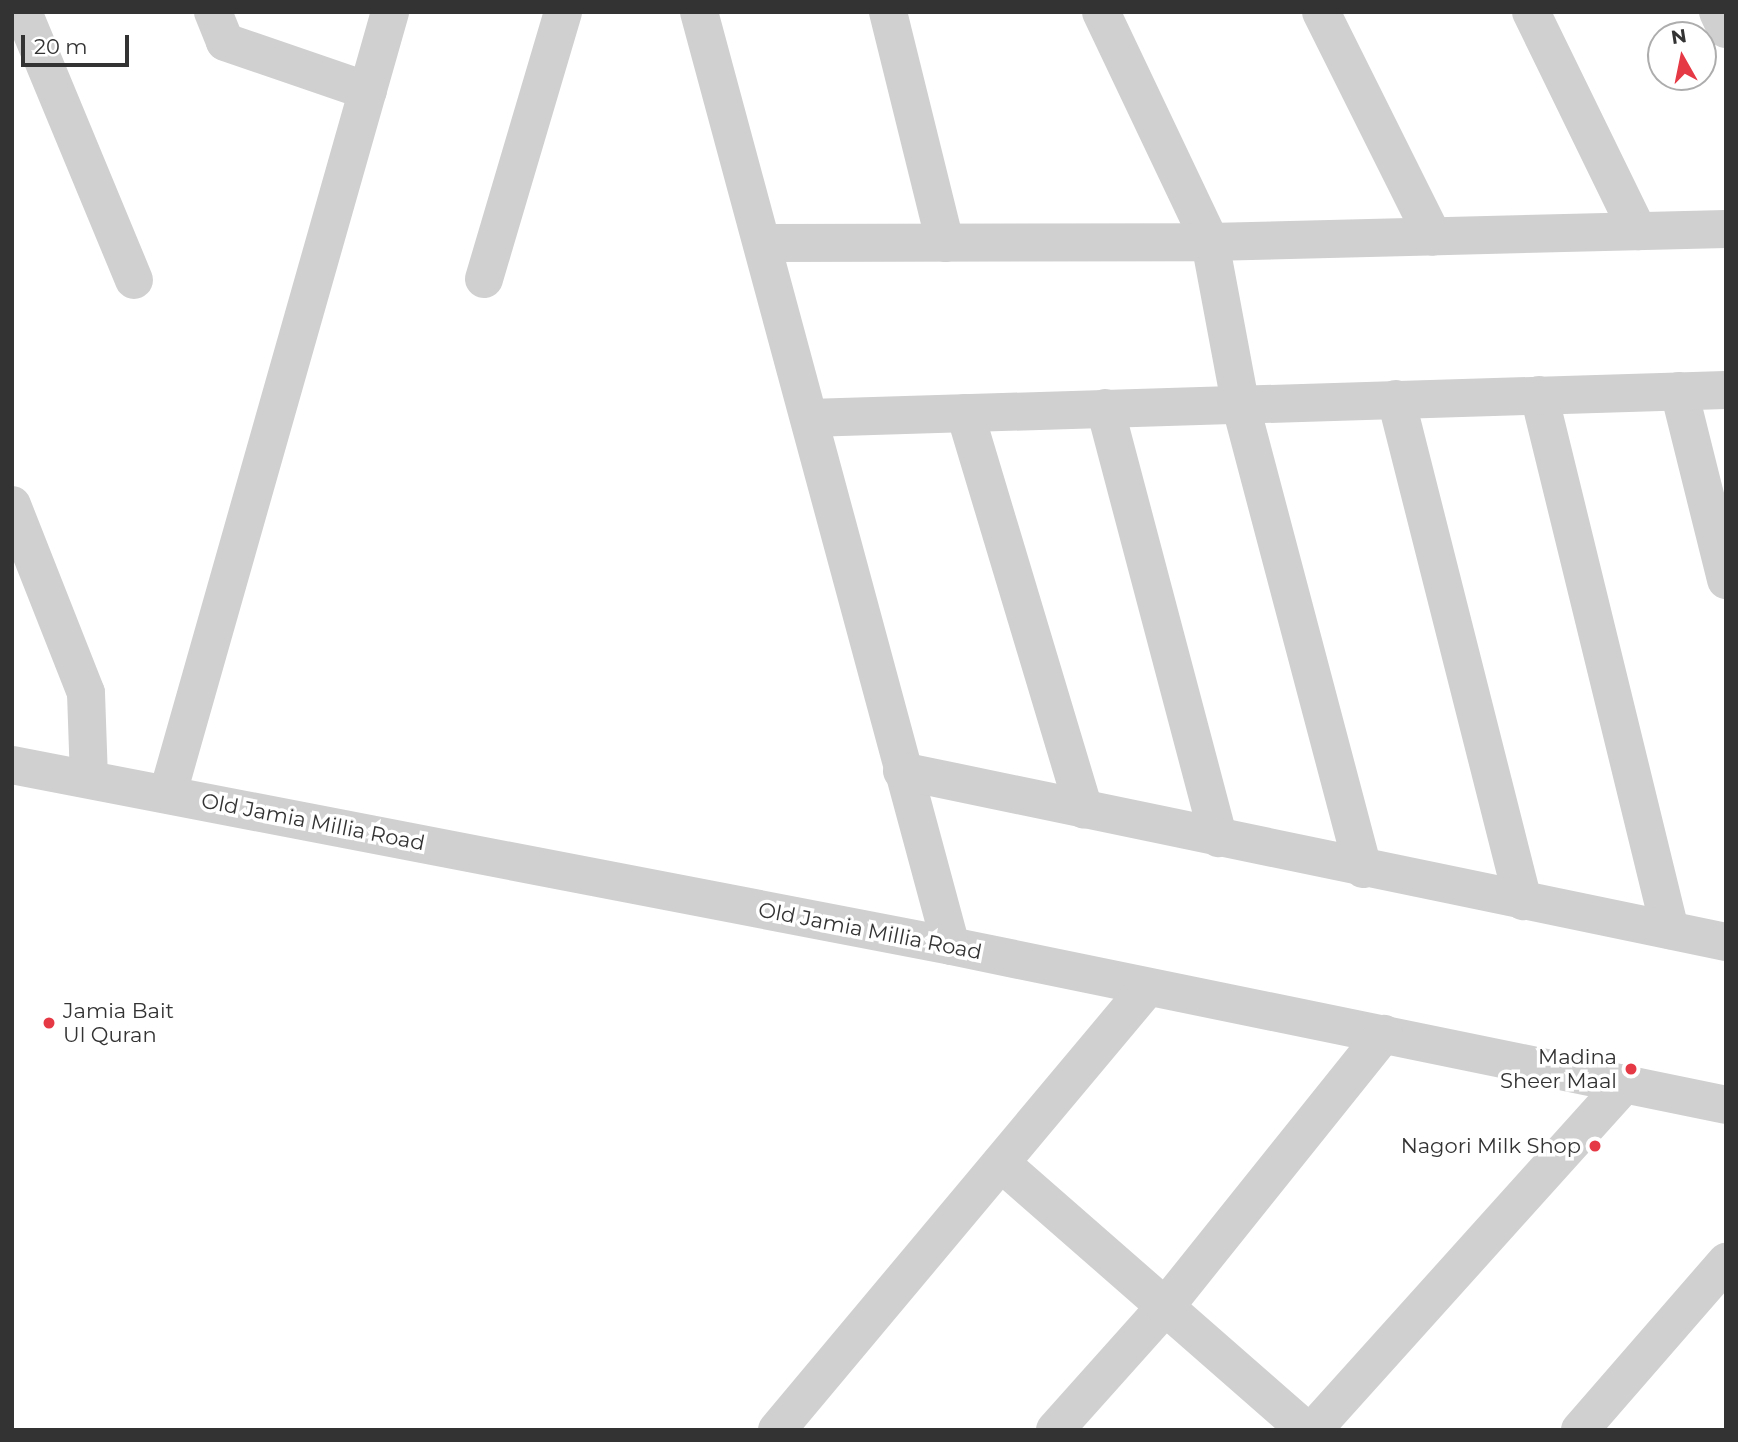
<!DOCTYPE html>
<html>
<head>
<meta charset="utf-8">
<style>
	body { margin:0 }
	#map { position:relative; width:1738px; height:1442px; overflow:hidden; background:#fff; font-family:Montserrat,sans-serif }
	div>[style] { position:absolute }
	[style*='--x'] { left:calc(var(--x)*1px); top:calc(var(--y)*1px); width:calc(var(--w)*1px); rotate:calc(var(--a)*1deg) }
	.minor>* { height:38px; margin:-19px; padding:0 19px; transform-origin:19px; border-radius:19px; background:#d0d0d0 }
	.dots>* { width:19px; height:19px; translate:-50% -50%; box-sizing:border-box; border:4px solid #fff; border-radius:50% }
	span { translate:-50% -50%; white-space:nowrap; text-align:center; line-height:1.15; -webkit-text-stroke:7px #fff; paint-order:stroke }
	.street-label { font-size:21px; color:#333 }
	.poi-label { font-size:21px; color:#333 }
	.left { translate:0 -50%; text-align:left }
	.right { translate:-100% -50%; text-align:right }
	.frame { position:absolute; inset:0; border:14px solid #333; pointer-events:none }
	.north { position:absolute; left:1647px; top:21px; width:70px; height:70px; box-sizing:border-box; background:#fff; border:2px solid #adadad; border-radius:50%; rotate:351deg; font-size:19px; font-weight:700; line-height:28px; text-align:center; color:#333 }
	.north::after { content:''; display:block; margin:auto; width:24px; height:32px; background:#e63946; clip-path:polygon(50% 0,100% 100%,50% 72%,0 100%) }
	.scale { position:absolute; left:21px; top:35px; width:108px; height:32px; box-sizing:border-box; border:4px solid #333; border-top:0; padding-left:9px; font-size:21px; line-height:24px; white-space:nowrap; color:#333; -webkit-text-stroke:5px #fff; paint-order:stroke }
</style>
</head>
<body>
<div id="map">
	<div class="minor">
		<i style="--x:23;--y:12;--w:290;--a:67.5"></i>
		<i style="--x:213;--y:12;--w:32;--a:68"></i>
		<i style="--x:225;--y:42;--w:151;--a:18.9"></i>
		<i style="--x:699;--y:12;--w:967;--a:74.9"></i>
		<i style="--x:888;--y:12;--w:238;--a:76.1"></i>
		<i style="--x:1101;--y:12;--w:255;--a:64.6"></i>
		<i style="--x:1210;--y:242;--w:164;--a:79.4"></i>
		<i style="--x:1240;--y:403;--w:482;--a:75.2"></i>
		<i style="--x:1321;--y:12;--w:251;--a:63.5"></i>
		<i style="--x:1531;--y:12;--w:244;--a:64"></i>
		<i style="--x:1718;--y:12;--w:19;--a:65"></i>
		<i style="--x:765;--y:243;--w:445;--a:-0.1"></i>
		<i style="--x:1210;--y:242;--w:516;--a:-1.44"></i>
		<i style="--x:484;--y:279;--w:278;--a:-73.5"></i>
		<i style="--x:1679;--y:391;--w:195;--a:76"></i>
		<i style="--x:1539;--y:395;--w:551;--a:76.24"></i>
		<i style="--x:1396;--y:399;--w:518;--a:75.8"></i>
		<i style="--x:1105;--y:408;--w:445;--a:75.2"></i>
		<i style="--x:965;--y:413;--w:414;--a:73.3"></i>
		<i style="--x:809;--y:418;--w:917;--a:-1.75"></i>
		<i style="--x:12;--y:505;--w:202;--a:68.5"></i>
		<i style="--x:86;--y:693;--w:86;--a:88"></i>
		<i style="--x:12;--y:765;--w:956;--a:10.91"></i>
		<i style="--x:951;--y:946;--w:791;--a:11.59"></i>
		<i style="--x:902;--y:771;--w:842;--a:11.72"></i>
		<i style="--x:168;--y:793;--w:812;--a:-74.13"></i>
		<i style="--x:1001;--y:1163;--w:405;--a:41.2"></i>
		<i style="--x:777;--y:1430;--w:576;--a:-50.07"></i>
		<i style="--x:1055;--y:1430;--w:165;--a:-48.2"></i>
		<i style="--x:1165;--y:1307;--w:350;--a:-51.3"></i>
		<i style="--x:1313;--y:1430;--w:467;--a:-48"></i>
		<i style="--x:1580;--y:1430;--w:223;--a:-49"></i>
	</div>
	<div class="dots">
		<i style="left:49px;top:1023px;background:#e63946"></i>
		<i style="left:1631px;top:1069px;background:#e63946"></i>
		<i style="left:1595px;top:1146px;background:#e63946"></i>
	</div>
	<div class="street-label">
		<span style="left:313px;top:822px;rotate:11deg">Old Jamia Millia Road</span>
		<span style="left:870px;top:931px;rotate:11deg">Old Jamia Millia Road</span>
	</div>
	<div class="poi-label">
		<span class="left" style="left:63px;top:1023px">Jamia Bait<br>Ul Quran</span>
		<span class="right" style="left:1617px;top:1069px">Madina<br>Sheer Maal</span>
		<span class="right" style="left:1581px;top:1146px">Nagori Milk Shop</span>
	</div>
	<div class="frame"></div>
	<div class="north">N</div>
	<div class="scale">20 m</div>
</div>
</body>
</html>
